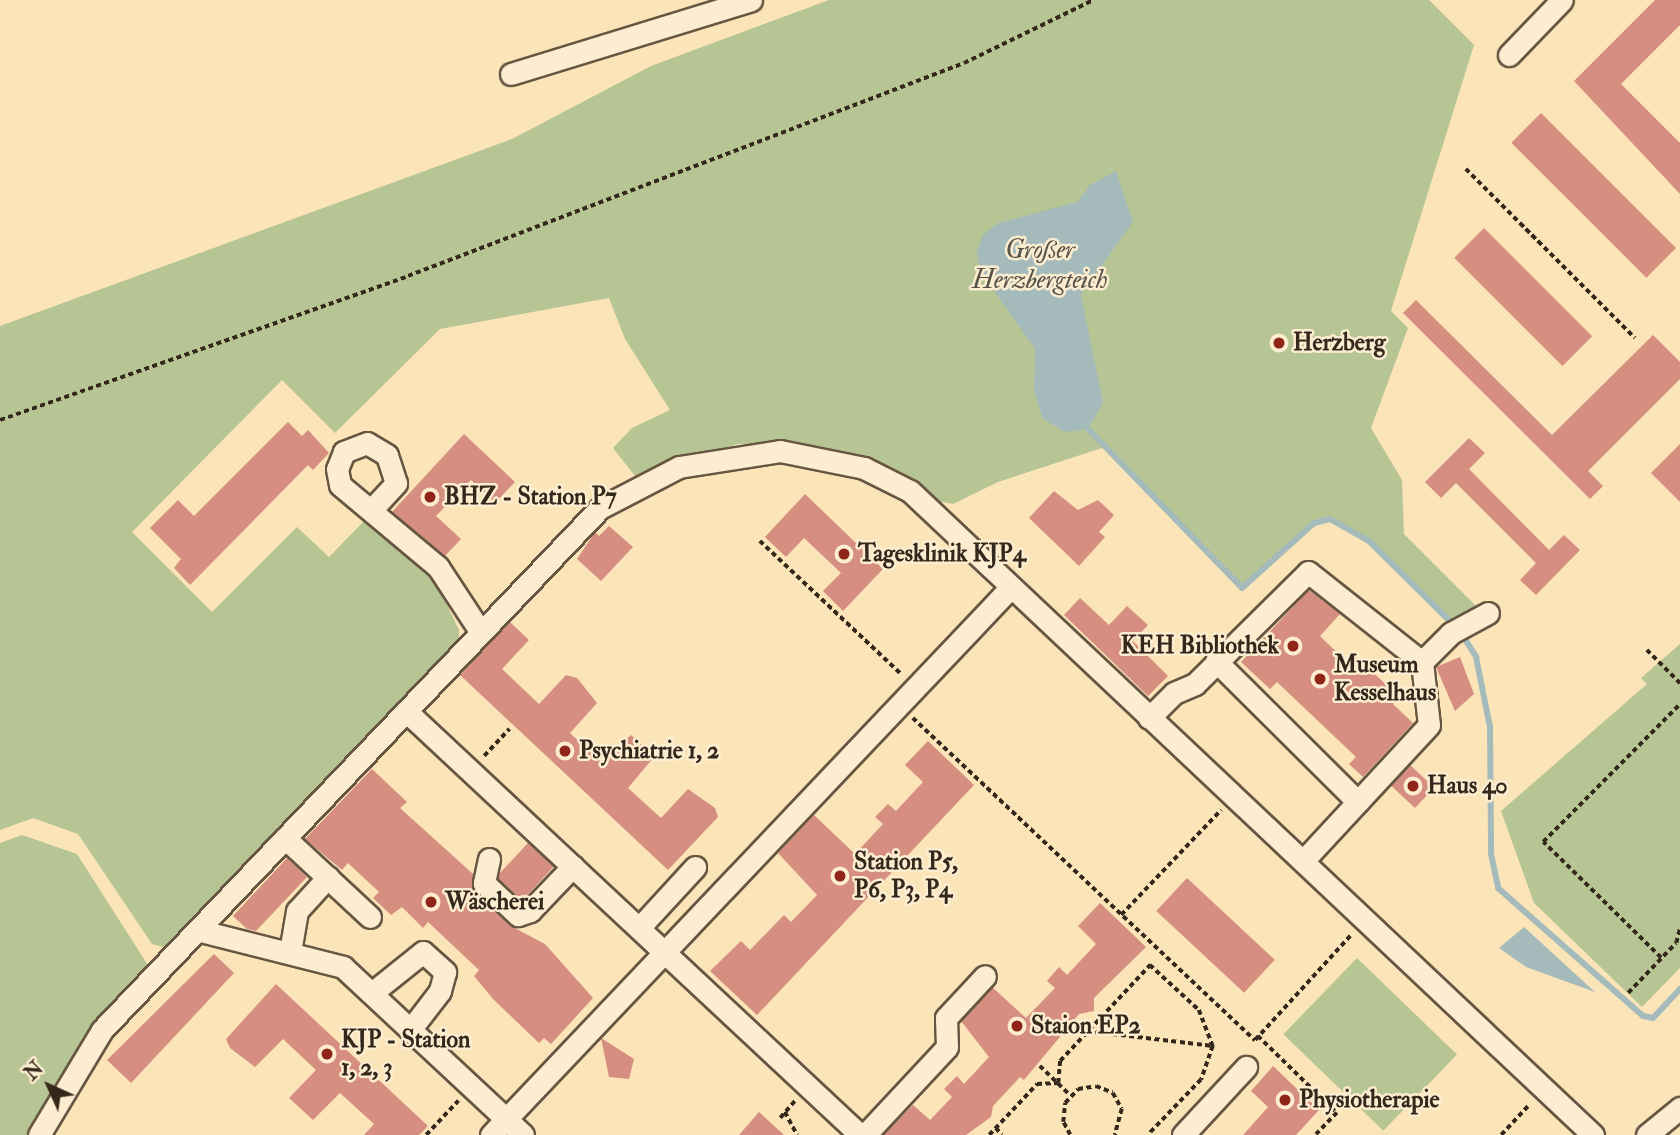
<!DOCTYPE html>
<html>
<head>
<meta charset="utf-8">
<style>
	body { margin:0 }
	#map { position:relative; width:1680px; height:1135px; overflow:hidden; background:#fae4b8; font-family:"IM FELL Double Pica",serif }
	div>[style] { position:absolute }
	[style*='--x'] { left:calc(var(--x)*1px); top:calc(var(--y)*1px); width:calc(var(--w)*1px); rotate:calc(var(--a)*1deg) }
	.green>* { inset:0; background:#b7c594; transform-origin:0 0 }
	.water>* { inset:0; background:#a5bbbb }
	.stream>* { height:6px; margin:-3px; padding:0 3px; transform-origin:3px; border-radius:3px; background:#a5bbbb }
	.building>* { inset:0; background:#d58e80; transform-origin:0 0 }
	.path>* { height:3.5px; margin-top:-1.75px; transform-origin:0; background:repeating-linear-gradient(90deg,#34271b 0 5px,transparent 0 8.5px) }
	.roads { filter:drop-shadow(2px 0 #665642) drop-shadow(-2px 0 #665642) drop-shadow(0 2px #665642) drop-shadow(0 -2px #665642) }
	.minor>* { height:21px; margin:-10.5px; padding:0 10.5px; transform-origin:10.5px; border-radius:10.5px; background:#fcedd1 }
	.dots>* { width:19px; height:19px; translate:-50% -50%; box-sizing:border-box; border:4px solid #fcedd1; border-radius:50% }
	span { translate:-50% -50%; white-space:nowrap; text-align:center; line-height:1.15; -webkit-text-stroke:5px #fcedd1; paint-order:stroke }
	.poi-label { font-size:24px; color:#34271b; font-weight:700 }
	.left { translate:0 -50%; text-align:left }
	.right { translate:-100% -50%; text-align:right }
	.water-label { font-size:26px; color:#56534b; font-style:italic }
	.north { position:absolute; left:14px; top:1051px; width:70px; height:70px; -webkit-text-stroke:5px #fcedd1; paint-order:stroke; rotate:315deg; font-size:19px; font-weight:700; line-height:28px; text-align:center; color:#34271b }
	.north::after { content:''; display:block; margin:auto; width:24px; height:32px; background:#34271b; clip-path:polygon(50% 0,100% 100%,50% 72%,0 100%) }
</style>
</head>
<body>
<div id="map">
	<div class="green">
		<i style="clip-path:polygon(829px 0,1429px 0,1474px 45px,1391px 311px,1408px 328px,1371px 428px,1402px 480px,1404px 534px,1487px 617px,1465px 640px,1369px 541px,1330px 519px,1314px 523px,1242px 588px,1105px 447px,998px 482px,953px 504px,937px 501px,896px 472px,781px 444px,738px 444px,635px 476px,613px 448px,632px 428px,670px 410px,625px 339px,609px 298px,440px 329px,335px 433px,282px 380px,132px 532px,212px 612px,297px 527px,329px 557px,368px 517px,436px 582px,459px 630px,459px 641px,170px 949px,152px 944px,78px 834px,33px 818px,0 830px,0 326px,512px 139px,651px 66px)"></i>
		<i style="clip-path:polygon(1680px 644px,1680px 968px,1642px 1007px,1534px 903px,1501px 811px,1647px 684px,1641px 678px)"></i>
		<i style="clip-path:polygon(22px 835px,77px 854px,151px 970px,62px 1073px,26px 1135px,0 1135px,0 843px)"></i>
		<i style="left:1357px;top:958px;width:139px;height:106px;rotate:44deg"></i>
	</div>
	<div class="water">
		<i style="clip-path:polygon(1116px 171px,1133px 222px,1081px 294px,1103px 403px,1088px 429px,1065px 432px,1043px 419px,1034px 391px,1035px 349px,980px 271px,977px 252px,982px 236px,998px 223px,1077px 202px,1090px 185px)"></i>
		<i style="clip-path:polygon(1524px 927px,1595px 992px,1526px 967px,1499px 948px)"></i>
	</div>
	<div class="stream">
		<i style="--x:1088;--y:429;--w:221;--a:45.9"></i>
		<i style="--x:1242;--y:588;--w:97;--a:-42.1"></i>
		<i style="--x:1314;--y:523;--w:16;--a:-14"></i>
		<i style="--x:1330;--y:519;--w:45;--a:29.4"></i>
		<i style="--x:1369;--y:541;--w:128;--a:44.7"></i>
		<i style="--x:1460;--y:631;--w:31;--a:58"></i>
		<i style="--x:1476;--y:657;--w:71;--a:78.7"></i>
		<i style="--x:1490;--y:727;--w:127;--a:89.5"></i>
		<i style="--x:1491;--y:854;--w:35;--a:78"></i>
		<i style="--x:1498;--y:888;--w:193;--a:41.4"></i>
		<i style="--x:1643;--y:1016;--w:10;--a:11"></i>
		<i style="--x:1653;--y:1018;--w:40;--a:-47"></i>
	</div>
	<div class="building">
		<i style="clip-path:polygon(1655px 0,1680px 0,1680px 25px,1621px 84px,1680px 143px,1680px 194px,1574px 81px)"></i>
		<i style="left:1541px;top:113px;width:191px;height:42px;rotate:45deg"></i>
		<i style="left:1484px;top:228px;width:153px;height:42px;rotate:45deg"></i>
		<i style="clip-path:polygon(1416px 300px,1552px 435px,1653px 335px,1680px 362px,1680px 379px,1588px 471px,1603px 486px,1590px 499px,1403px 313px)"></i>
		<i style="clip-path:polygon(288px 422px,302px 436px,308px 430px,329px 453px,313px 470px,308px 465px,190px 585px,174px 568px,181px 559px,150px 528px,178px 500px,194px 516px)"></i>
		<i style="clip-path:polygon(464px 434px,515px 482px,495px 503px,471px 480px,436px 516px,461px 539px,445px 556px,392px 512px)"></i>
		<i style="clip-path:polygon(1469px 438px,1485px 453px,1469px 469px,1549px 550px,1564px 535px,1580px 550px,1536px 595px,1520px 580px,1536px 563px,1456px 483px,1441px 498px,1425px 482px)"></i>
		<i style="clip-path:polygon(1680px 444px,1680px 502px,1651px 473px)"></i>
		<i style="clip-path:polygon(1054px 491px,1078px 510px,1098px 500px,1114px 515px,1099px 532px,1105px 537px,1079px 566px,1029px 518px)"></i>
		<i style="clip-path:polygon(805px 494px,883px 569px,843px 611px,823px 591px,841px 573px,804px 538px,786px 557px,765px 537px)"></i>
		<i style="clip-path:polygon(609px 526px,633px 547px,601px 581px,577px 559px,595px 532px,599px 536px)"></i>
		<i style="clip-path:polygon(1309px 590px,1340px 614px,1320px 636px,1353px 668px,1360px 660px,1399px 697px,1393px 704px,1413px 723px,1363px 777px,1349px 764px,1356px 757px,1277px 682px,1270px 689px,1241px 662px)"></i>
		<i style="clip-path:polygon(1080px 598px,1109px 625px,1127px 606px,1148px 625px,1133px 641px,1168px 676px,1148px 696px,1064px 615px)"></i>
		<i style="clip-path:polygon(510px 622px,529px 640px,502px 669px,539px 704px,566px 675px,577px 678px,597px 703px,570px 733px,602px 763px,631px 735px,654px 757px,628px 788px,661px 818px,688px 789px,715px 808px,718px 817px,668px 870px,460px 675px)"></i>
		<i style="clip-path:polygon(1460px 657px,1474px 694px,1455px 711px,1436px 667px)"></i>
		<i style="clip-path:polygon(928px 741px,974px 785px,757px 1015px,710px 971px,741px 941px,750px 950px,784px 915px,791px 922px,817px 895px,778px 853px,814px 815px,855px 854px,883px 824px,875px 817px,888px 804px,896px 811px,923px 782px,905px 765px)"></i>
		<i style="left:1410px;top:765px;width:33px;height:28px;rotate:43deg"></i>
		<i style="clip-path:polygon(372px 769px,407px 802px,400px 808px,473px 874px,475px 893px,509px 925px,545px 944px,593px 998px,551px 1044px,544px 1038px,539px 1043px,493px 999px,474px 976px,479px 970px,428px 922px,423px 928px,402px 907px,391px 915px,373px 898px,379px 892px,348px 863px,342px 870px,305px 839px)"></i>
		<i style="left:528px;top:843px;width:35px;height:46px;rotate:43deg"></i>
		<i style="clip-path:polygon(287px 858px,307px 877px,256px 931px,247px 929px,233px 916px)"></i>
		<i style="left:1187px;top:878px;width:120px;height:45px;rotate:43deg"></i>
		<i style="clip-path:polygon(1100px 903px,1146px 947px,1094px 998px,1094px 1011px,1079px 1014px,1024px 1080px,1020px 1077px,993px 1106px,991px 1117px,966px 1135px,883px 1135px,913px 1105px,930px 1120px,952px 1097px,944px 1089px,957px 1076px,964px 1084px,989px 1057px,961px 1021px,992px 987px,1026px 1018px,1055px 988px,1047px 981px,1059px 967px,1067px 975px,1096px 944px,1078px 926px)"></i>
		<i style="clip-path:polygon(214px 954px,234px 973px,131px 1083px,107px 1060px)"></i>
		<i style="clip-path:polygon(276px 984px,428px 1126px,419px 1135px,364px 1135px,374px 1124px,340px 1093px,313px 1120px,289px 1098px,316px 1070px,283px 1039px,255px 1067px,230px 1048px,226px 1039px)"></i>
		<i style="clip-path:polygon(601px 1038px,634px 1059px,629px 1079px,609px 1077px)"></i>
		<i style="clip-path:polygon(1273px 1066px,1319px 1110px,1296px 1135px,1243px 1135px,1268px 1107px,1251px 1091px)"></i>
		<i style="clip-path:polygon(759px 1112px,784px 1135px,739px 1135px)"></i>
	</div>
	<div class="path">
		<i style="--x:1466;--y:169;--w:239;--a:45"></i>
		<i style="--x:0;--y:420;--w:433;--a:-19.4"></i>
		<i style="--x:408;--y:276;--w:595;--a:-20.96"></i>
		<i style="--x:964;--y:63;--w:144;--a:-26"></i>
		<i style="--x:760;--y:541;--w:194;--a:43.3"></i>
		<i style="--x:1647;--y:650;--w:47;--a:45"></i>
		<i style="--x:913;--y:718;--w:470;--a:43.3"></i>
		<i style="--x:1255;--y:1040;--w:142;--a:-47.6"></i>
		<i style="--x:484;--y:756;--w:37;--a:-47"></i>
		<i style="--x:1121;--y:915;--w:145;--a:-46.4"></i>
		<i style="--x:1661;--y:958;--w:165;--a:-135.5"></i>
		<i style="--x:1543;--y:842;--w:194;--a:-45.2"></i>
		<i style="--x:1628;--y:993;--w:69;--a:-46.2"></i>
		<i style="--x:1676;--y:943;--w:16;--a:-75"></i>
		<i style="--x:1087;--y:1031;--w:127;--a:6.8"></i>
		<i style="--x:1258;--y:1036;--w:110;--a:44.3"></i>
		<i style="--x:1337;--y:1113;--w:30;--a:134"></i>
		<i style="--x:1040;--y:1066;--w:42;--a:44"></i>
		<i style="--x:785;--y:1112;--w:26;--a:62"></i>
		<i style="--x:780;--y:1118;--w:23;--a:-49"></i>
		<i style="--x:996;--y:1128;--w:9;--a:49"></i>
		<i style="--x:426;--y:1135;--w:47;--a:-46.7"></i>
		<i style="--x:989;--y:1135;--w:70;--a:-46.7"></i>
		<i style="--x:1037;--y:1084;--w:21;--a:-3"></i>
		<i style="--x:1058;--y:1083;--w:22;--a:-85"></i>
		<i style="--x:1060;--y:1061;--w:132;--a:-46.8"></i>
		<i style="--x:1150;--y:965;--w:67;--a:42.6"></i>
		<i style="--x:1199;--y:1010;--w:39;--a:69"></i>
		<i style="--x:1213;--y:1046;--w:36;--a:109"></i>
		<i style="--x:1201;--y:1080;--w:76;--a:133.9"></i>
		<i style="--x:1070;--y:1135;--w:15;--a:-118"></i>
		<i style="--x:1063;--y:1122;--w:19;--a:-84"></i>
		<i style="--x:1065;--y:1103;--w:19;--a:-47"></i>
		<i style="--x:1078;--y:1089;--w:18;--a:-9"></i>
		<i style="--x:1096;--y:1086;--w:18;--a:22"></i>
		<i style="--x:1113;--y:1093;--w:18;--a:61"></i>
		<i style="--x:1122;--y:1109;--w:27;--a:105"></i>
		<i style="--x:1501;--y:1135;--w:41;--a:-47"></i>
	</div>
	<div class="roads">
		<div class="minor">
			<i style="--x:1509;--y:55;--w:76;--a:-46.1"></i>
			<i style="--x:511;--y:74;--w:251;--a:-17.1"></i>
			<i style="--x:373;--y:508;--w:34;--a:-47"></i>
			<i style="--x:396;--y:483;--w:29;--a:-108"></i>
			<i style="--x:387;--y:455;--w:23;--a:-149"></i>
			<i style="--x:367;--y:443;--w:25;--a:159"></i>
			<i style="--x:344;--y:452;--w:18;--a:112"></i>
			<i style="--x:337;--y:469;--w:16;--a:79"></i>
			<i style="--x:340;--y:485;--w:128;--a:39.9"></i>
			<i style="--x:438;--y:567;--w:77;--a:56.7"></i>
			<i style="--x:1216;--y:661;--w:200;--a:44.8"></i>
			<i style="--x:1422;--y:662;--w:41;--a:-45"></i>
			<i style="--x:1451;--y:633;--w:42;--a:-28.4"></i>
			<i style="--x:406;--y:711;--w:621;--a:43.04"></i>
			<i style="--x:1149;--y:718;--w:35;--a:-45"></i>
			<i style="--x:1174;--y:693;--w:23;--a:-23"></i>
			<i style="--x:1195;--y:684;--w:159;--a:-44.7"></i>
			<i style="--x:1308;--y:572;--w:145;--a:38.3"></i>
			<i style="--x:1422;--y:662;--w:63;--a:83.7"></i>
			<i style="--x:1429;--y:725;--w:185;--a:132.8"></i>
			<i style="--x:285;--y:838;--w:116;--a:42.9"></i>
			<i style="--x:489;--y:859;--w:25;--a:102"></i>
			<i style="--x:484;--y:883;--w:47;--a:43.3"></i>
			<i style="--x:518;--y:915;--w:13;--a:-18"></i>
			<i style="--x:530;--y:911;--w:62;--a:-46.3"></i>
			<i style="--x:639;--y:928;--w:83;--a:-47.4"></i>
			<i style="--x:197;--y:930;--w:151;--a:14.2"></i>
			<i style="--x:343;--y:967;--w:246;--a:43"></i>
			<i style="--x:290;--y:952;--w:42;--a:-80.3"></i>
			<i style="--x:297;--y:911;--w:46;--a:-47.6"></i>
			<i style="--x:373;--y:992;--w:64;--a:-38.7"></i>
			<i style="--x:423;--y:952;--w:30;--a:42"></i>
			<i style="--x:445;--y:972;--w:20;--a:105"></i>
			<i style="--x:440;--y:991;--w:49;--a:127.6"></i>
			<i style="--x:39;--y:1135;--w:122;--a:-59"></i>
			<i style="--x:102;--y:1030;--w:721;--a:-46.35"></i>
			<i style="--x:600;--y:508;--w:89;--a:-27.4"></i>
			<i style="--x:679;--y:467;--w:102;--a:-9"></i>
			<i style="--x:780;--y:451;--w:86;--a:11.4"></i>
			<i style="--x:864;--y:468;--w:51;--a:26.6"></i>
			<i style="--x:910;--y:491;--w:939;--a:43.32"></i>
			<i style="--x:491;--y:1135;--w:755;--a:-46.5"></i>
			<i style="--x:865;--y:1135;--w:120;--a:-47"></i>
			<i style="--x:947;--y:1047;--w:29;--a:-92"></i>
			<i style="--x:946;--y:1018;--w:57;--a:-47.1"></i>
			<i style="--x:1183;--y:1135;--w:93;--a:-47.2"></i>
			<i style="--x:1647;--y:1135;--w:43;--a:-39.3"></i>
		</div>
	</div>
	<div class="dots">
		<i style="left:1279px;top:343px;background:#8f2418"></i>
		<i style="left:430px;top:497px;background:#8f2418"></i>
		<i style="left:844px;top:554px;background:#8f2418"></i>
		<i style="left:1293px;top:646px;background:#8f2418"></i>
		<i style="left:1320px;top:679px;background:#8f2418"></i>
		<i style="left:565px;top:751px;background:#8f2418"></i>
		<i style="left:1413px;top:786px;background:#8f2418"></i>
		<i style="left:840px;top:876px;background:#8f2418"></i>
		<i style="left:431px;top:902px;background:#8f2418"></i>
		<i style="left:1017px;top:1026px;background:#8f2418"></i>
		<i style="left:327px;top:1054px;background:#8f2418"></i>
		<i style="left:1285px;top:1100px;background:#8f2418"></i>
	</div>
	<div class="poi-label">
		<span class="left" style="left:1293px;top:343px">Herzberg</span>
		<span class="left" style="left:444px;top:497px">BHZ - Station P7</span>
		<span class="left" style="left:858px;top:554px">Tagesklinik KJP4</span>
		<span class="right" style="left:1279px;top:646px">KEH Bibliothek</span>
		<span class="left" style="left:1334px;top:679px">Museum<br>Kesselhaus</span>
		<span class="left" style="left:579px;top:751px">Psychiatrie 1, 2</span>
		<span class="left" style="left:1427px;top:786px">Haus 40</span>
		<span class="left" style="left:854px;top:876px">Station P5,<br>P6, P3, P4</span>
		<span class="left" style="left:445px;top:902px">Wäscherei</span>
		<span class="left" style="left:1031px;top:1026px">Staion EP2</span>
		<span class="left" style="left:341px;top:1054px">KJP - Station<br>1, 2, 3</span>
		<span class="left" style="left:1299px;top:1100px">Physiotherapie</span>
	</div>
	<div class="water-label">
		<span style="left:1040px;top:266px">Großer<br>Herzbergteich</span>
	</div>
	<div class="north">N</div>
</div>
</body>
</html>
